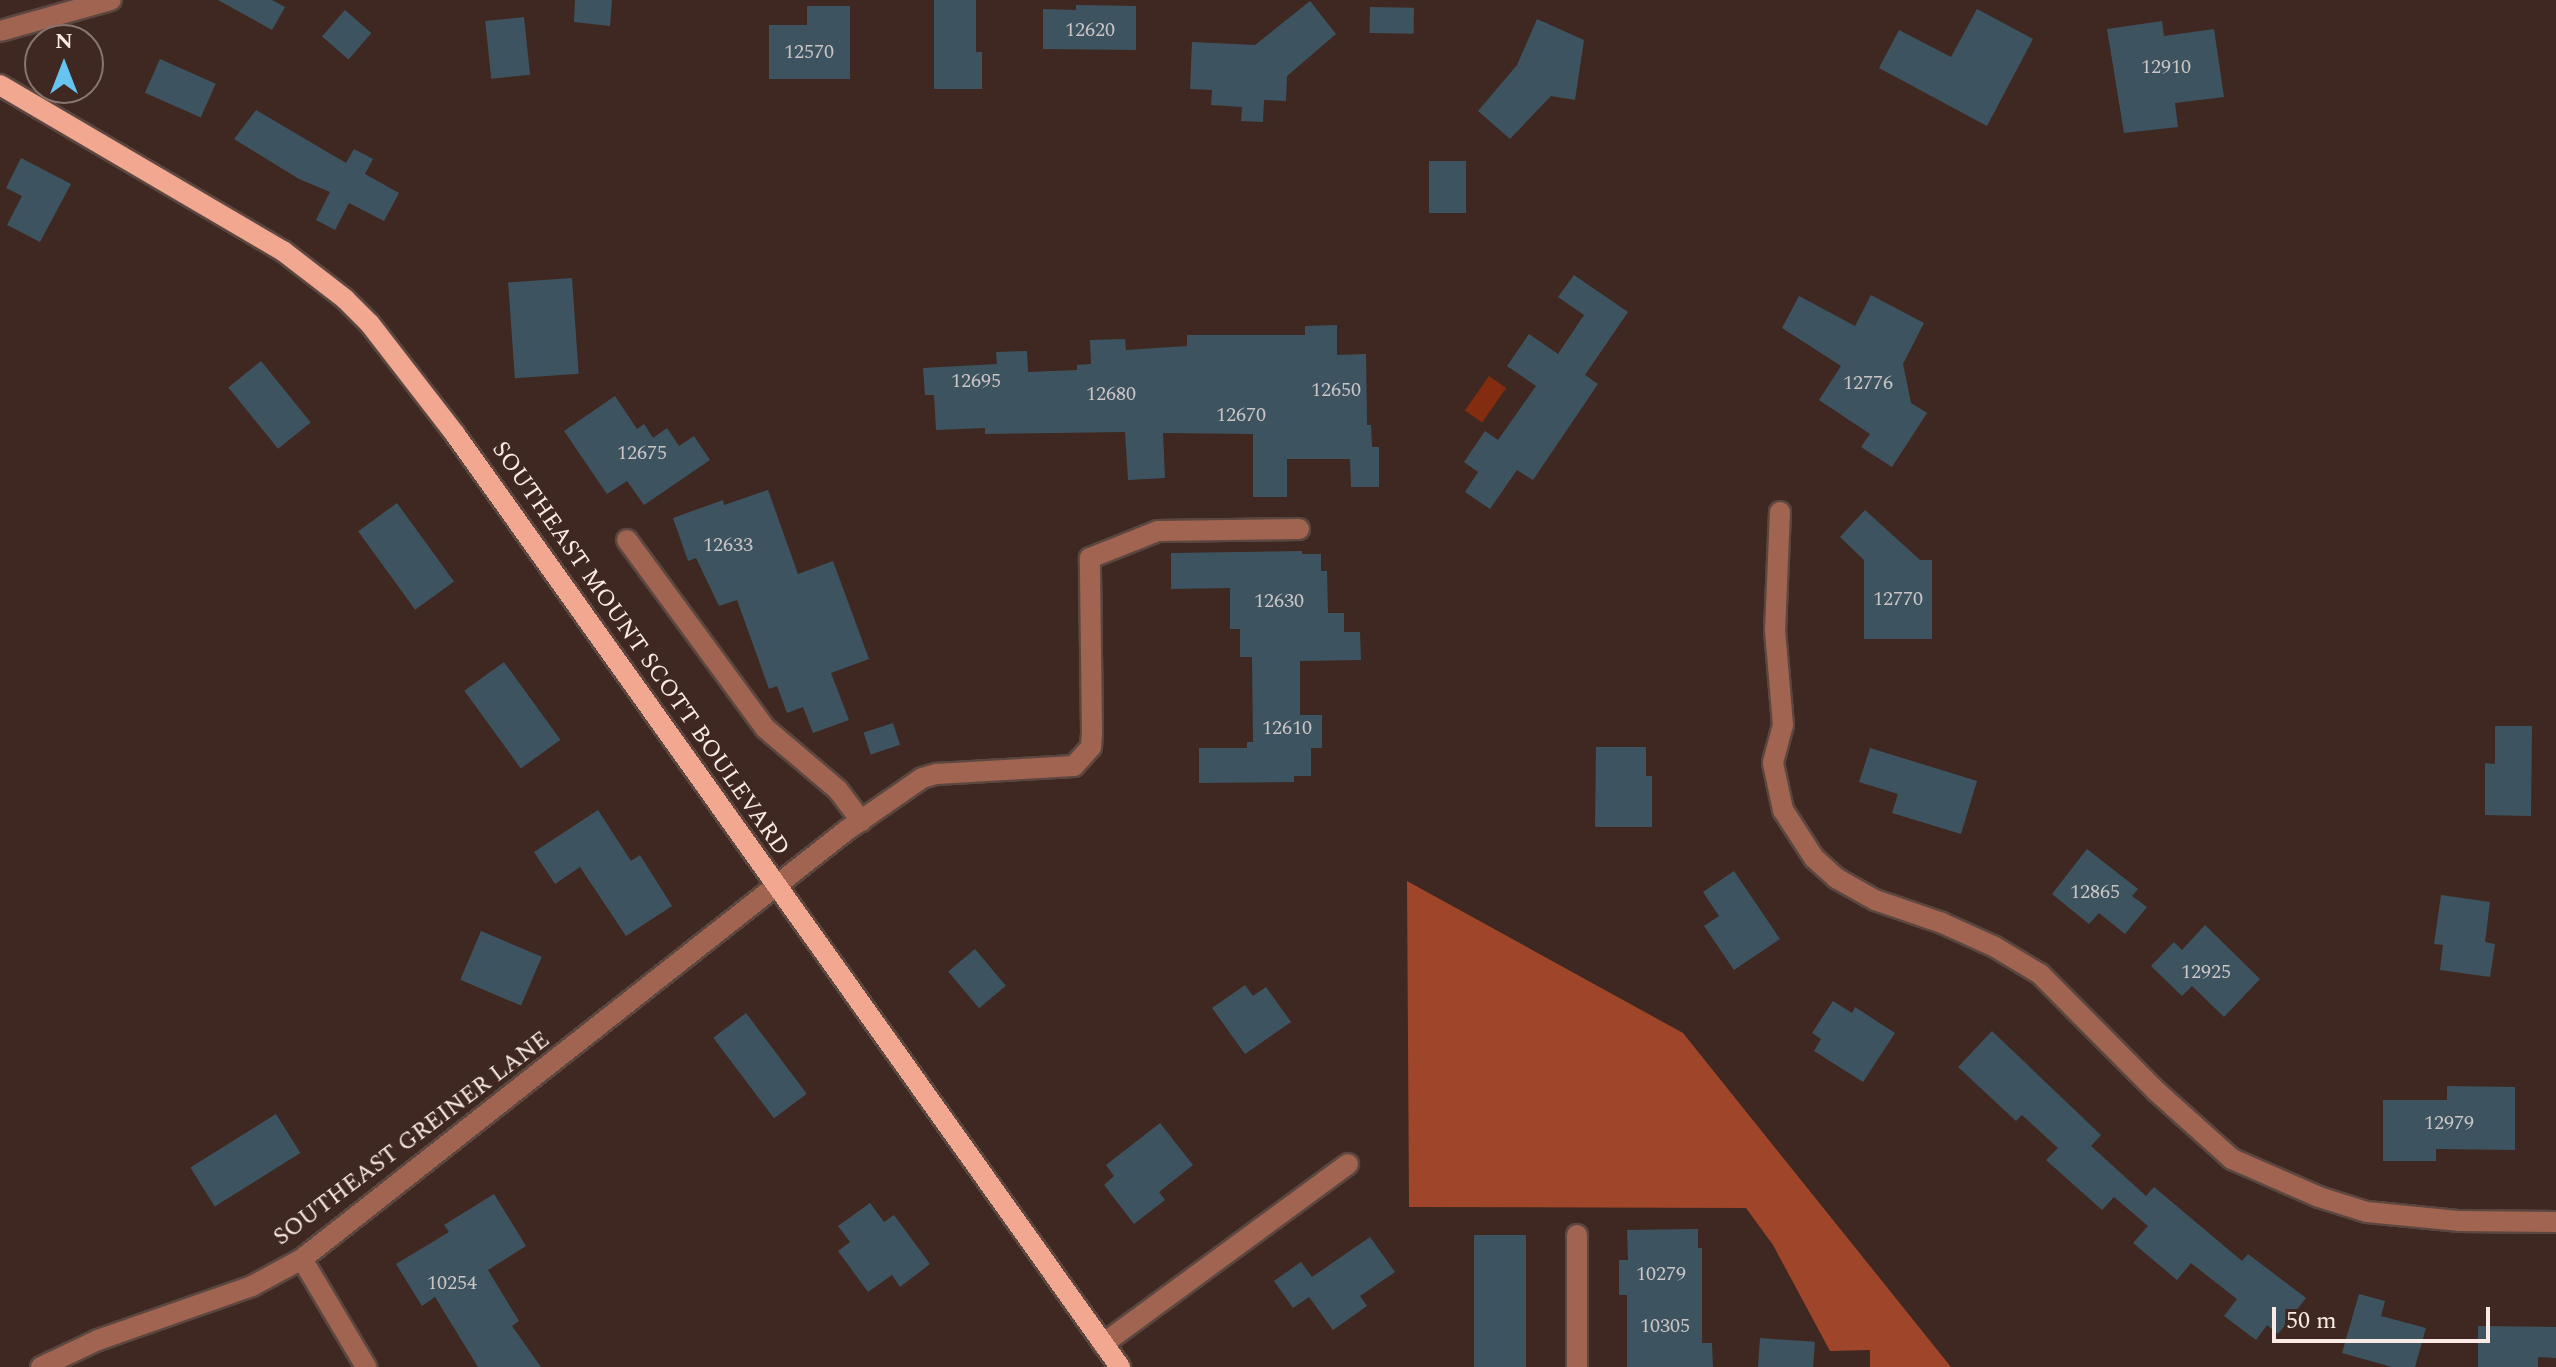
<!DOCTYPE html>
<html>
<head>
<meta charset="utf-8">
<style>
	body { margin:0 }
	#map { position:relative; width:2556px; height:1367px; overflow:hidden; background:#3e2821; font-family:Spectral,serif }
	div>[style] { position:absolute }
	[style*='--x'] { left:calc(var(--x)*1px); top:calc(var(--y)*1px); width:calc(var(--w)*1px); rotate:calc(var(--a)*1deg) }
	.forest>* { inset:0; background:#9f452a }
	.water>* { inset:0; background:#832c0f; transform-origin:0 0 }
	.building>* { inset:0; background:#3d5460; transform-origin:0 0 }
	.roads { filter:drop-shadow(2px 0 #5c4740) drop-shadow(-2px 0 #5c4740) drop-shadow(0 2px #5c4740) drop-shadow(0 -2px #5c4740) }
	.minor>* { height:20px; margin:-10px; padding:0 10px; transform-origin:10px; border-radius:10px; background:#a06451 }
	.major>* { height:20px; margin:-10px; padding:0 10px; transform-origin:10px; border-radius:10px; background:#f2a791 }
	span { translate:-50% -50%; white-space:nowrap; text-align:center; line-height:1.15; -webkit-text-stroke:7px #3e2821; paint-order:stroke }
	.number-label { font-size:20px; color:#cac4c4 }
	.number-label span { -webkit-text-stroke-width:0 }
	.street-label { font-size:24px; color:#f9eae5 }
	.north { position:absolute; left:24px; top:24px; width:80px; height:80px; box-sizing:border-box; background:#3e2821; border:2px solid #89766f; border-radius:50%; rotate:0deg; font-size:22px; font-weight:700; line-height:32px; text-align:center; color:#f9eae5 }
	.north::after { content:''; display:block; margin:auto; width:28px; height:36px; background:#67c4f0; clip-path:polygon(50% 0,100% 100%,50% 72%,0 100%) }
	.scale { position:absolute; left:2272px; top:1307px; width:218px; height:36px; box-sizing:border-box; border:4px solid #f9eae5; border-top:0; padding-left:10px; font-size:24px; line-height:28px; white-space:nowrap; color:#f9eae5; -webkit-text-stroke:6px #3e2821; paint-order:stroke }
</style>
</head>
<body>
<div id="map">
	<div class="forest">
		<i style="clip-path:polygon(1407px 881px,1683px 1033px,1951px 1367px,1870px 1367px,1870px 1350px,1830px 1351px,1773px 1245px,1746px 1208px,1409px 1207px)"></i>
	</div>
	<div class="water">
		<i style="left:1489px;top:376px;width:21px;height:42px;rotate:35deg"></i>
	</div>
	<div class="building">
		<i style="clip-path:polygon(218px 0,272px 0,285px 7px,272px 30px)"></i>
		<i style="clip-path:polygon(575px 0,612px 0,610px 26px,574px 22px)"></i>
		<i style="clip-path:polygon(934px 0,976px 0,976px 52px,982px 52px,982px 89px,934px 89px)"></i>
		<i style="clip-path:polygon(1310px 1px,1336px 34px,1287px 76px,1286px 101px,1264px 100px,1263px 122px,1241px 121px,1242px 107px,1211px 105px,1212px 90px,1190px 89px,1192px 42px,1255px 45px)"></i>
		<i style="clip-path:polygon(1076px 5px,1136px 6px,1136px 50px,1043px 49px,1043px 9px,1076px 10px)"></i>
		<i style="clip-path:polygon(807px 6px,850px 6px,850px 79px,769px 79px,769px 25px,807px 25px)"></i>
		<i style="left:1370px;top:7px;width:44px;height:26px;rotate:1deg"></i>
		<i style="clip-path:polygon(1977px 9px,2033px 39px,1987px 126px,1879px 68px,1899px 30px,1951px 57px)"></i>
		<i style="left:345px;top:10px;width:35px;height:35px;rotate:41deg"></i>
		<i style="left:524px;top:17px;width:58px;height:39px;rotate:84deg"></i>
		<i style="clip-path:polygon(1537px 19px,1584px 40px,1575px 100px,1551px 96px,1510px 139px,1478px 111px,1517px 65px)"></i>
		<i style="clip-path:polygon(2162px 21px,2164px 36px,2214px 29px,2224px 97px,2175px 103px,2178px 127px,2124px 133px,2107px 29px)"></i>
		<i style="left:160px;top:59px;width:61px;height:37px;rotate:24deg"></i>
		<i style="clip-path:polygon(256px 110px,346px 163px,354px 149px,373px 159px,365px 174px,399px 193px,384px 221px,349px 203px,335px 230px,316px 220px,330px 192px,299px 179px,234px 139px)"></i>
		<i style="clip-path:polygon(21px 158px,71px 184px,40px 242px,7px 225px,22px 196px,6px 188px)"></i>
		<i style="left:1429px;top:161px;width:37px;height:52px"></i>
		<i style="clip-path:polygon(1574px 275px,1628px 312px,1585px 375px,1598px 384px,1533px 480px,1517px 470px,1490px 509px,1465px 492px,1478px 472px,1464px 462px,1485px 431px,1498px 440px,1536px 386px,1507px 366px,1529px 334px,1558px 354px,1584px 315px,1558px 297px)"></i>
		<i style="left:572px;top:278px;width:96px;height:64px;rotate:86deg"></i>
		<i style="clip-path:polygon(1871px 295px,1924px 323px,1903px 364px,1911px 403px,1927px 413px,1892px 467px,1861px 447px,1870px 434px,1819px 400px,1841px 366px,1782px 328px,1799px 296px,1855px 326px)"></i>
		<i style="clip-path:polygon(1337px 325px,1337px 355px,1366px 354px,1367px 425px,1371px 425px,1372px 447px,1379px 447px,1379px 487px,1351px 487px,1350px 459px,1287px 459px,1287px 497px,1253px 497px,1253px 434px,1163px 433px,1165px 478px,1128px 480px,1125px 432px,985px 434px,985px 428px,936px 430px,934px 395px,925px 395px,923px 368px,997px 364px,996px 352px,1027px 351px,1028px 372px,1077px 370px,1077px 365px,1091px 364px,1090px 340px,1125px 339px,1126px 350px,1187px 346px,1187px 335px,1305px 335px,1305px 326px)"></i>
		<i style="left:261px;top:361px;width:79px;height:42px;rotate:51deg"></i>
		<i style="clip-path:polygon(615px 396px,637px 429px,644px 424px,653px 438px,667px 428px,679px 446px,694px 436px,710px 460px,644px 505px,627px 481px,607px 494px,564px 431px)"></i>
		<i style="clip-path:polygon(768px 490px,798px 574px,833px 561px,869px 659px,831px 673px,849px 720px,813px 733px,803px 707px,787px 713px,777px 686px,769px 689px,737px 600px,719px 606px,696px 558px,688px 561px,673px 518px,723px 500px,724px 505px)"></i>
		<i style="left:397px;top:503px;width:97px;height:48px;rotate:54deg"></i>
		<i style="clip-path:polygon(1865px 510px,1920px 560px,1932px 560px,1932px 639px,1864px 639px,1864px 560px,1840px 537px)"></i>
		<i style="clip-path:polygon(1302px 551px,1302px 554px,1321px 554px,1321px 571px,1327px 571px,1328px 613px,1344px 613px,1344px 632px,1360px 632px,1361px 660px,1300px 661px,1300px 715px,1322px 715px,1322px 748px,1311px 748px,1311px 776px,1294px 776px,1294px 782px,1199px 783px,1199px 748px,1247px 748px,1247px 742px,1253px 742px,1252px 657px,1240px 657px,1240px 629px,1230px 629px,1230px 588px,1171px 589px,1171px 553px)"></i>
		<i style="left:504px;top:662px;width:96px;height:49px;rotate:54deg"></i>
		<i style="left:893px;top:723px;width:23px;height:31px;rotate:72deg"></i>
		<i style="clip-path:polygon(2495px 726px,2532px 726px,2531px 816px,2485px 815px,2485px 763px,2495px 764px)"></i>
		<i style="clip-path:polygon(1596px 747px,1646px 747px,1646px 776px,1652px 776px,1652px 827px,1595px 827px)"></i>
		<i style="clip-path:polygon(1870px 748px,1977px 781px,1961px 834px,1892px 813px,1898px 794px,1859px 782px)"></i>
		<i style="clip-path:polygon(598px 810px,631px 861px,640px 855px,672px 906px,626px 936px,580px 867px,555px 884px,534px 852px)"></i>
		<i style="clip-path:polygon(2087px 849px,2138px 889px,2132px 896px,2147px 907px,2125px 934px,2099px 913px,2089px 924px,2052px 894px)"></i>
		<i style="clip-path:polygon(1734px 871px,1780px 939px,1734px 970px,1704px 926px,1719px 916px,1703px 892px)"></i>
		<i style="clip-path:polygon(2441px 895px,2490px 902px,2485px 942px,2495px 944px,2490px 977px,2440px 970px,2443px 945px,2434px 944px)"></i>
		<i style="clip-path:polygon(2205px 925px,2260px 979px,2224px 1017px,2192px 986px,2182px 996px,2151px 966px,2174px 942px,2182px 950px)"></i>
		<i style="left:481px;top:931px;width:66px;height:53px;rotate:23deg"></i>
		<i style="left:975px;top:949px;width:48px;height:35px;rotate:50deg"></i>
		<i style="clip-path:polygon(1245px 985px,1253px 996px,1266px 987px,1291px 1022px,1245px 1054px,1212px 1008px)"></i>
		<i style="clip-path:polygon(1833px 1001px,1852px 1013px,1855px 1007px,1895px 1033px,1863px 1082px,1814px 1051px,1821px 1039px,1812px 1033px)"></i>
		<i style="left:746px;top:1013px;width:101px;height:41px;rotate:53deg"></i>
		<i style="clip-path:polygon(1992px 1031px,2101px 1135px,2091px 1146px,2146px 1196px,2154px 1187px,2242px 1261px,2248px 1254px,2306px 1298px,2278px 1334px,2267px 1325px,2256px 1340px,2224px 1316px,2237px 1299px,2191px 1263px,2177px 1280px,2133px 1243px,2148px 1226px,2114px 1197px,2102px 1210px,2046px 1160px,2058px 1148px,2022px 1115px,2016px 1121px,1958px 1067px)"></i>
		<i style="clip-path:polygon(2447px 1086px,2515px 1087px,2515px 1150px,2436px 1149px,2436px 1161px,2383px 1161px,2383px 1100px,2447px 1100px)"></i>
		<i style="left:276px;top:1114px;width:46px;height:101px;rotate:58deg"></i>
		<i style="clip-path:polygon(1160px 1123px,1193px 1165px,1159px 1192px,1165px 1200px,1134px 1224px,1104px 1185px,1114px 1176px,1106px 1165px)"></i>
		<i style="clip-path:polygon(494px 1194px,526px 1246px,488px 1270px,519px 1321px,512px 1326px,541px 1367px,478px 1367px,435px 1297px,422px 1306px,396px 1264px,449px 1232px,444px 1225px)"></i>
		<i style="clip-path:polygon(870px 1203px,884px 1222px,894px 1215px,930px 1264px,900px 1287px,892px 1275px,868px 1292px,838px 1251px,850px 1242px,838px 1226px)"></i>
		<i style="clip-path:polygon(1698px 1229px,1698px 1248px,1702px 1248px,1702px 1343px,1712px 1343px,1713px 1367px,1627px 1367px,1627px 1295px,1619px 1295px,1619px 1260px,1628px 1260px,1627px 1230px)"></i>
		<i style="left:1474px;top:1235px;width:52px;height:132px"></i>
		<i style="clip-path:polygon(1370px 1237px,1395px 1272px,1360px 1296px,1367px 1306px,1333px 1330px,1309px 1297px,1293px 1308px,1274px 1281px,1301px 1262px,1312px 1277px)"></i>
		<i style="clip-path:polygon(2359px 1294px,2385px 1301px,2381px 1316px,2426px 1328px,2415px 1367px,2392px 1367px,2342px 1353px)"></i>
		<i style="clip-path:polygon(2478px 1326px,2556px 1327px,2556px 1358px,2538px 1357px,2538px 1367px,2478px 1367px)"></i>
		<i style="left:1760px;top:1338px;width:55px;height:29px;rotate:4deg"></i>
	</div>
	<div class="roads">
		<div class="minor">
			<i style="--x:0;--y:31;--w:115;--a:-15.6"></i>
			<i style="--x:1780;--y:512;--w:118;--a:92.4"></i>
			<i style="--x:1775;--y:630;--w:95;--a:85.2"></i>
			<i style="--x:1783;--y:725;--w:39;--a:105"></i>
			<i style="--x:1773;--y:763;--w:48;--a:78"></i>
			<i style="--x:1783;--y:810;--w:57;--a:57.1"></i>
			<i style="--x:1814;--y:858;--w:30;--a:42"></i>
			<i style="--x:1836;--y:878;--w:45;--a:29.4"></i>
			<i style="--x:1875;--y:900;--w:71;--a:18.9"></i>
			<i style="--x:1942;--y:923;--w:58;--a:24.4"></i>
			<i style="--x:1995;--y:947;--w:52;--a:31"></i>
			<i style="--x:2040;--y:974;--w:163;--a:45.2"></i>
			<i style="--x:2155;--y:1090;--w:103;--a:41.9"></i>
			<i style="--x:2232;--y:1159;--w:95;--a:23.6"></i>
			<i style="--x:2319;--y:1197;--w:50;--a:17.4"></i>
			<i style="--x:2367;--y:1212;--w:91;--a:5.6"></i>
			<i style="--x:2458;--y:1221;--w:98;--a:0.6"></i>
			<i style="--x:627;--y:540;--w:233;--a:53.7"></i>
			<i style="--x:765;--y:728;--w:96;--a:40.3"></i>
			<i style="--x:838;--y:790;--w:39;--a:53"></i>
			<i style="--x:1577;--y:1235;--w:132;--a:90"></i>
			<i style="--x:302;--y:1259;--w:126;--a:59.3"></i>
			<i style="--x:1103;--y:1344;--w:304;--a:-36.3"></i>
			<i style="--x:41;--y:1367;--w:63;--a:-25.3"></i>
			<i style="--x:98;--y:1340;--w:163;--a:-19.3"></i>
			<i style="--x:252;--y:1286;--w:57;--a:-28.4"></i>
			<i style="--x:302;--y:1259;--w:694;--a:-38.21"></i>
			<i style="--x:847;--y:830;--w:91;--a:-34.7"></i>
			<i style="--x:922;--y:778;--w:15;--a:-16"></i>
			<i style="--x:936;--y:774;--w:138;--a:-3.3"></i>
			<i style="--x:1074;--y:766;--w:25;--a:-48"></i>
			<i style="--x:1091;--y:747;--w:14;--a:-86"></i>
			<i style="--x:1092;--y:733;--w:175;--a:-90.7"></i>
			<i style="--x:1090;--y:558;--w:73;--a:-21.7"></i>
			<i style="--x:1158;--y:531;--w:141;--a:-0.8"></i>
		</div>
		<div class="major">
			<i style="--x:0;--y:85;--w:328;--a:30.4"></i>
			<i style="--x:283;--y:251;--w:78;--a:37.7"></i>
			<i style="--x:345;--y:299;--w:35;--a:45"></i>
			<i style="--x:370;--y:324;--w:139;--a:52.3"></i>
			<i style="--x:455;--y:434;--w:1146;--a:54.52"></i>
		</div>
	</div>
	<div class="number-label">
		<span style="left:1090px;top:30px">12620</span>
		<span style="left:809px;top:52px">12570</span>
		<span style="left:2166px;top:67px">12910</span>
		<span style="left:976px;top:381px">12695</span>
		<span style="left:1868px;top:383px">12776</span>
		<span style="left:1336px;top:390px">12650</span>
		<span style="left:1111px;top:394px">12680</span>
		<span style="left:1241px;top:415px">12670</span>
		<span style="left:642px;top:453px">12675</span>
		<span style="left:728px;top:545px">12633</span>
		<span style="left:1898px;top:599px">12770</span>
		<span style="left:1279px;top:601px">12630</span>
		<span style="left:1287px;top:728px">12610</span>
		<span style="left:2095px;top:892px">12865</span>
		<span style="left:2206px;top:972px">12925</span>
		<span style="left:2449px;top:1123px">12979</span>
		<span style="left:1661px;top:1274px">10279</span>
		<span style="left:452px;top:1283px">10254</span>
		<span style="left:1665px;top:1326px">10305</span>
	</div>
	<div class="street-label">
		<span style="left:640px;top:649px;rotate:55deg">SOUTHEAST MOUNT SCOTT BOULEVARD</span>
		<span style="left:412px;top:1139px;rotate:-37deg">SOUTHEAST GREINER LANE</span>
	</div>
	<div class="north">N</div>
	<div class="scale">50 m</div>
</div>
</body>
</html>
